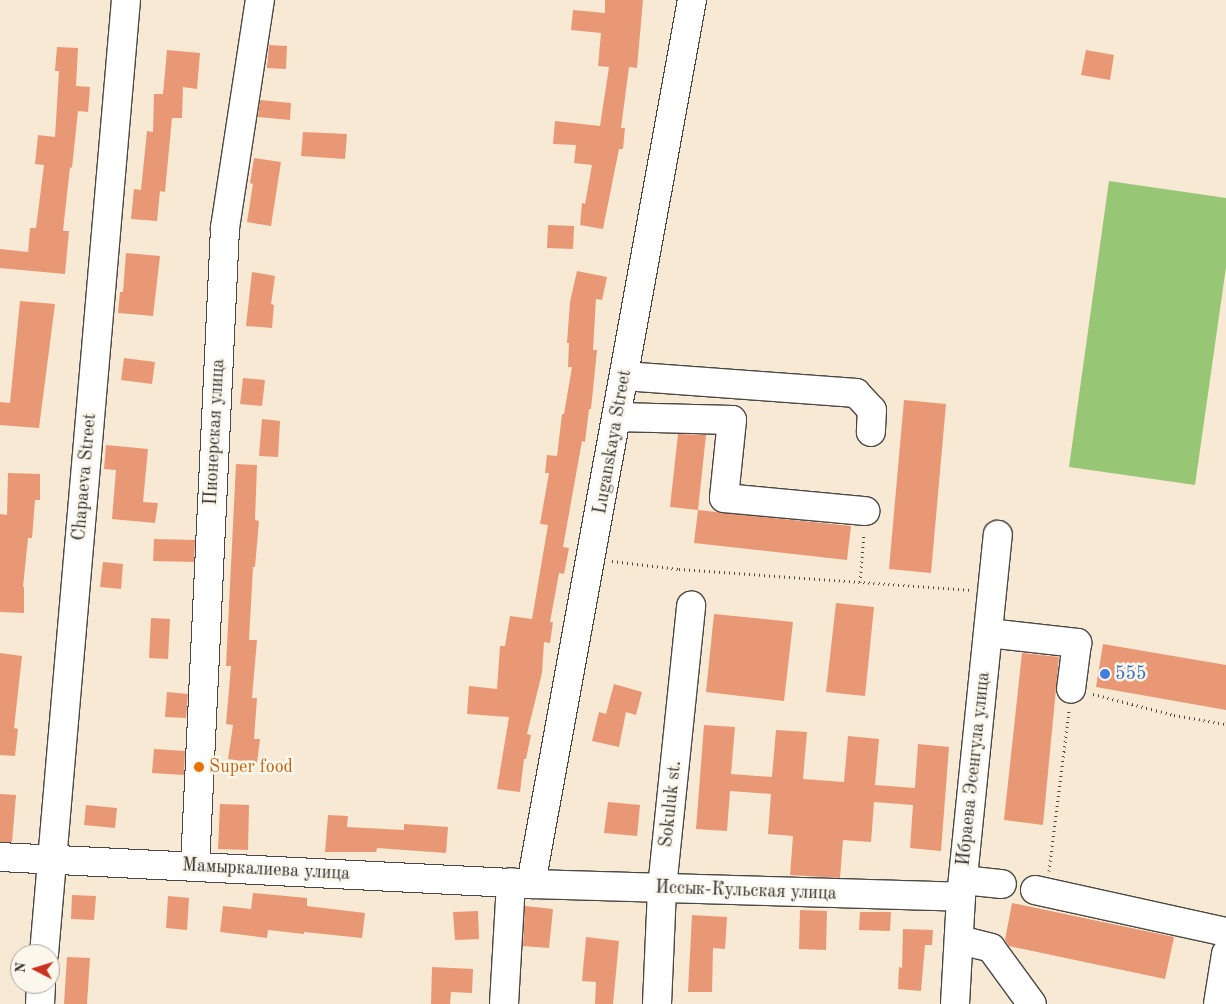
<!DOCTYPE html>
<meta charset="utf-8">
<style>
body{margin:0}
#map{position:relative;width:1226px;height:1004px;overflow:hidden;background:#f7e9d4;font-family:"Old Standard TT",serif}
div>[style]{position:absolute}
.green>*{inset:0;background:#97c675}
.building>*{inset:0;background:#e99875}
.path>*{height:3px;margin-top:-1.5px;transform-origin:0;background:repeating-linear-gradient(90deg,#4a4844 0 1px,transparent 0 5px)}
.roads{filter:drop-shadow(1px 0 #4a4844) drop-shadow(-1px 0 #4a4844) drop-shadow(0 1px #4a4844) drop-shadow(0 -1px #4a4844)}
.minor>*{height:28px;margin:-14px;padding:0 14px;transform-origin:14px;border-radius:14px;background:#fff}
.dots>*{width:14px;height:14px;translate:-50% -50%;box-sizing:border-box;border:2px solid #fbf7ec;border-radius:50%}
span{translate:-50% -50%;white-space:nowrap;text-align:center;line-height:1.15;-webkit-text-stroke:5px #fbf7ec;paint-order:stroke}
.street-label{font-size:18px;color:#2b2b2b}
.shop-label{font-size:18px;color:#366cbe}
.left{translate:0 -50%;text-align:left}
.food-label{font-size:18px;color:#c56008}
.north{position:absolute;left:10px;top:944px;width:50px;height:50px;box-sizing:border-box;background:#fbf7ec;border:1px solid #a8a59f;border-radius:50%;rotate:275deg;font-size:14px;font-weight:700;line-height:20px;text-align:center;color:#2b2b2b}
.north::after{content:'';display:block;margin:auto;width:18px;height:22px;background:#c8321e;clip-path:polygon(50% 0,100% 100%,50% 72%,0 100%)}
</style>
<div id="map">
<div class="green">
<i style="clip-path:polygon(1109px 181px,1226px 198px,1226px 267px,1195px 485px,1069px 467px)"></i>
</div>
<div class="building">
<i style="clip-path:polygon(605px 0,643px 0,637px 68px,629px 67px,621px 128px,625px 128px,623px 149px,619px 149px,603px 229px,580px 225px,582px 203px,585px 204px,592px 165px,574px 163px,576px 145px,553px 144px,555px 121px,600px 126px,609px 67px,598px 66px,601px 33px,571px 30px,573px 10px,605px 13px)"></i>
<i style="clip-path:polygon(269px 45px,287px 46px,286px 69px,267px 68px)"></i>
<i style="clip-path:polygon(57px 47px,78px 48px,76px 86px,90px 87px,88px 112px,78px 111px,72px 168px,70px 167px,63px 231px,69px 231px,65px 274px,0 268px,0 249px,28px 252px,30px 228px,36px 228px,44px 165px,35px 164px,38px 135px,55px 137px,59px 71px,55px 71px)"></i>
<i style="clip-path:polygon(167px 50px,200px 53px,197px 89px,183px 87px,182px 118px,172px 118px,165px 192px,160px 191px,157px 221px,131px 219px,134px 189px,141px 190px,147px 131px,153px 132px,154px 94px,163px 94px)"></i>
<i style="clip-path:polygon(1086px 50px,1114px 55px,1110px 80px,1081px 75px)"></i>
<i style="clip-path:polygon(260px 100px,291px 103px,290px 120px,258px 117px)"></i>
<i style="clip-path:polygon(303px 132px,347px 134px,345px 159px,301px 156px)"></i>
<i style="clip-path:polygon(254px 158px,281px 162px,271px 226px,247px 222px,253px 184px,250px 183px)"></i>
<i style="clip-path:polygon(548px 225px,574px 226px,573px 249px,547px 248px)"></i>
<i style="clip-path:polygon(126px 253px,160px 256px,153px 316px,118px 313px,120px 292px,123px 292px)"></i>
<i style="clip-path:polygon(577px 271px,607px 277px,602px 300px,596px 299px,593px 350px,597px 350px,591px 409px,589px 409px,585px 442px,582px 441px,563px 547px,569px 548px,564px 574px,559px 573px,550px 622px,553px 622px,550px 643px,544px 642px,542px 673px,527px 734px,531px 735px,526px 759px,524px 759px,520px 792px,497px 789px,509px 717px,467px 714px,469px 686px,497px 689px,500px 646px,505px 646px,510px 616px,532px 619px,548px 525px,540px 524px,549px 473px,545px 473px,547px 455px,557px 456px,562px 414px,564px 414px,572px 367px,568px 367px,569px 343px,567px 343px,570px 302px)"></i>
<i style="clip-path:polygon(252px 272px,275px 276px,271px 304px,274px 305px,272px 328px,246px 326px)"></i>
<i style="clip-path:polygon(20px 301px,55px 304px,39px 428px,0 425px,0 402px,10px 403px)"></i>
<i style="clip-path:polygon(124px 358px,155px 362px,152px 384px,121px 380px)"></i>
<i style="clip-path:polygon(243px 378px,265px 380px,262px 406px,240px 404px)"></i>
<i style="clip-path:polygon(904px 400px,946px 404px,931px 573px,889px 569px)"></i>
<i style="clip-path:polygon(262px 419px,280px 421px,278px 457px,259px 456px)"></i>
<i style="clip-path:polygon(678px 434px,706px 435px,698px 510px,670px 507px)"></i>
<i style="clip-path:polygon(106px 445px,148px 449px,143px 502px,158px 503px,155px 523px,112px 519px,116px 470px,104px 469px)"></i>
<i style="clip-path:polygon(236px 464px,257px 465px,255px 520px,259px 521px,255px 567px,253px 567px,249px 640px,257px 640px,252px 698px,257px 698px,254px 739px,260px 739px,257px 763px,228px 759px,233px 725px,226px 724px,231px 666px,226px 666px)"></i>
<i style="clip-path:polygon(8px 473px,40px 474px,40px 500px,35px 500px,32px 538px,28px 538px,23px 587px,24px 587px,24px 613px,0 612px,0 514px,7px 515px)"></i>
<i style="clip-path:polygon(698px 510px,851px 526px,847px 560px,694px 543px)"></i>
<i style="clip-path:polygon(154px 539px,195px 540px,194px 562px,153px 561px)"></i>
<i style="clip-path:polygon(103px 562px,123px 564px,121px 589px,100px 587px)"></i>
<i style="clip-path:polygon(836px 603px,874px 607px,865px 696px,826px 692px)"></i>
<i style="clip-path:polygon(714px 614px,793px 622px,784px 701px,706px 692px)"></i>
<i style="clip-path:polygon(151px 618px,170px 619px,168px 659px,149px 658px)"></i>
<i style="clip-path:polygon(1103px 644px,1226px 665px,1226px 710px,1096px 687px)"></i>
<i style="clip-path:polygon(0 653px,22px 656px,14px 728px,18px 729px,15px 756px,0 755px)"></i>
<i style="clip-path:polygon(1022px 653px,1059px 657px,1043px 825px,1004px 820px)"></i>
<i style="clip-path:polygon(614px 684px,642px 692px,636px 715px,626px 712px,619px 747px,592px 741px,599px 712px,606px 714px)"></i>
<i style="clip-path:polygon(167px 692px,188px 694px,186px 718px,165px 717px)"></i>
<i style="clip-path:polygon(704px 725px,735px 727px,731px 774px,772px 777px,776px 730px,807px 732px,803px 779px,844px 782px,848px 736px,879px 739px,875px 785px,915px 788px,918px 744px,949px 747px,941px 851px,910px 848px,913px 805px,874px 802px,871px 842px,843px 840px,840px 878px,790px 875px,793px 836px,768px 834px,771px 794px,730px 791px,727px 831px,696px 829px)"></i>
<i style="clip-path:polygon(154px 749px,185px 751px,184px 775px,152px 773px)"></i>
<i style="clip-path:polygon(0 794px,16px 795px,12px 842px,0 842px)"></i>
<i style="clip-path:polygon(608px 802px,640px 805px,637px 836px,604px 833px)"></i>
<i style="clip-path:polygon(220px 804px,249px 805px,248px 850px,218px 849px)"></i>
<i style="clip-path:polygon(86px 805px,117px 808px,115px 828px,84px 825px)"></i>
<i style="clip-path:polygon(328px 815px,348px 816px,347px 827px,404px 830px,404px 824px,448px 827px,446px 853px,377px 848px,376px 852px,325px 852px)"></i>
<i style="clip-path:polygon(253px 893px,307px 898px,307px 906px,365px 913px,362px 938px,304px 932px,304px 934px,268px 930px,267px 938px,220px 932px,223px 906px,251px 909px)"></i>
<i style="clip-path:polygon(72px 895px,96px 896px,94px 920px,71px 919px)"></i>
<i style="clip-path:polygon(168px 896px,189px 898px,187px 930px,166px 928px)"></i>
<i style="clip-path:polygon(1012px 903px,1174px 937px,1165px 979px,1009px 946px,1005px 940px)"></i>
<i style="clip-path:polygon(525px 906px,553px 909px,549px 948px,523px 946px)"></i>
<i style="clip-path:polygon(800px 910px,827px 911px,826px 950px,799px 949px)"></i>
<i style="clip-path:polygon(478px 911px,479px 939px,455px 940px,453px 912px)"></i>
<i style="clip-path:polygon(860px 912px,891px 912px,890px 931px,859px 930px)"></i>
<i style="clip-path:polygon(692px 915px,727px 917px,725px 949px,713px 948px,712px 992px,688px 992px)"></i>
<i style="clip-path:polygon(903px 929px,933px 930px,932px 945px,925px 945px,921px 991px,898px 989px,899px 967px,902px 968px)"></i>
<i style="clip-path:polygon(586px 937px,619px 941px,613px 1004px,595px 1004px,596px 982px,582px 981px)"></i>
<i style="clip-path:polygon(67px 957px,90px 958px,87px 1004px,64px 1004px)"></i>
<i style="clip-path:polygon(432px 967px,473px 969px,472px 993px,451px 992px,450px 1004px,431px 1004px)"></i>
</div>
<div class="path">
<i style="left:612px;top:561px;width:67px;rotate:6.8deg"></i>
<i style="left:679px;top:569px;width:292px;rotate:4.1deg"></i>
<i style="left:860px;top:582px;width:49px;rotate:-85.3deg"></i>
<i style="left:1093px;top:694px;width:84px;rotate:14.5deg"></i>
<i style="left:1174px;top:715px;width:53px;rotate:9.8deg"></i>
<i style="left:1049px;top:871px;width:161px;rotate:-82.9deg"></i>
</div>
<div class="roads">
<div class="minor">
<i style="left:624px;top:376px;width:233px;rotate:4.2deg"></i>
<i style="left:856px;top:393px;width:23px;rotate:47deg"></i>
<i style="left:872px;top:410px;width:22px;rotate:93deg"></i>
<i style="left:617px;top:417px;width:115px;rotate:1.5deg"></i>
<i style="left:732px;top:420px;width:78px;rotate:95.9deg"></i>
<i style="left:724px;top:498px;width:142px;rotate:5.3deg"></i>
<i style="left:988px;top:633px;width:90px;rotate:6.4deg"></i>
<i style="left:1077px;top:643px;width:46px;rotate:97.4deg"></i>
<i style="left:0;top:857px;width:532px;rotate:2.91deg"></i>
<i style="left:531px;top:884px;width:430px;rotate:1.7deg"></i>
<i style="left:195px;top:867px;width:640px;rotate:-87.31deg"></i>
<i style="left:225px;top:228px;width:231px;rotate:-81.3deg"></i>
<i style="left:963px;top:880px;width:39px;rotate:6deg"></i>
<i style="left:531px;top:884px;width:899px;rotate:-79.68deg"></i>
<i style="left:1035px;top:890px;width:196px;rotate:12.4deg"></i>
<i style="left:960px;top:940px;width:32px;rotate:14deg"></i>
<i style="left:991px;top:948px;width:69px;rotate:53.8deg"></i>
<i style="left:44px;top:954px;width:958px;rotate:-85.09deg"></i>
<i style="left:40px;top:1004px;width:20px;rotate:-87deg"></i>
<i style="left:504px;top:1004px;width:122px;rotate:-86.7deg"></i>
<i style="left:657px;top:1004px;width:116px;rotate:-87.5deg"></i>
<i style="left:662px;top:888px;width:284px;rotate:-84.1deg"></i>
<i style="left:955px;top:1004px;width:107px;rotate:-86.8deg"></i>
<i style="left:961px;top:897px;width:364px;rotate:-84.2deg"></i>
<i style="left:1218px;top:1004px;width:51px;rotate:-80.9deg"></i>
</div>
</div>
<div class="dots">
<i style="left:1105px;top:674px;background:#3f7fe0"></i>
<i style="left:199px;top:767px;background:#e8710a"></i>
</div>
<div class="street-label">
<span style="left:215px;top:432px;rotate:-87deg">Пионерская улица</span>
<span style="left:613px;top:442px;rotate:-80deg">Luganskaya Street</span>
<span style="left:85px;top:477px;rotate:-85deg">Chapaeva Street</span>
<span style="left:974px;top:769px;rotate:-84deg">Ибраева Эсенгула улица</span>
<span style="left:671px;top:804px;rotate:-84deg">Sokuluk st.</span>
<span style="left:266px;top:870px;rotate:3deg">Мамыркалиева улица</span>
<span style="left:746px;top:891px;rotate:2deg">Иссык-Кульская улица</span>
</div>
<div class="shop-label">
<span class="left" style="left:1115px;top:674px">555</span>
</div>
<div class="food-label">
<span class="left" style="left:209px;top:767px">Super food</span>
</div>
<div class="north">N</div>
</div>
